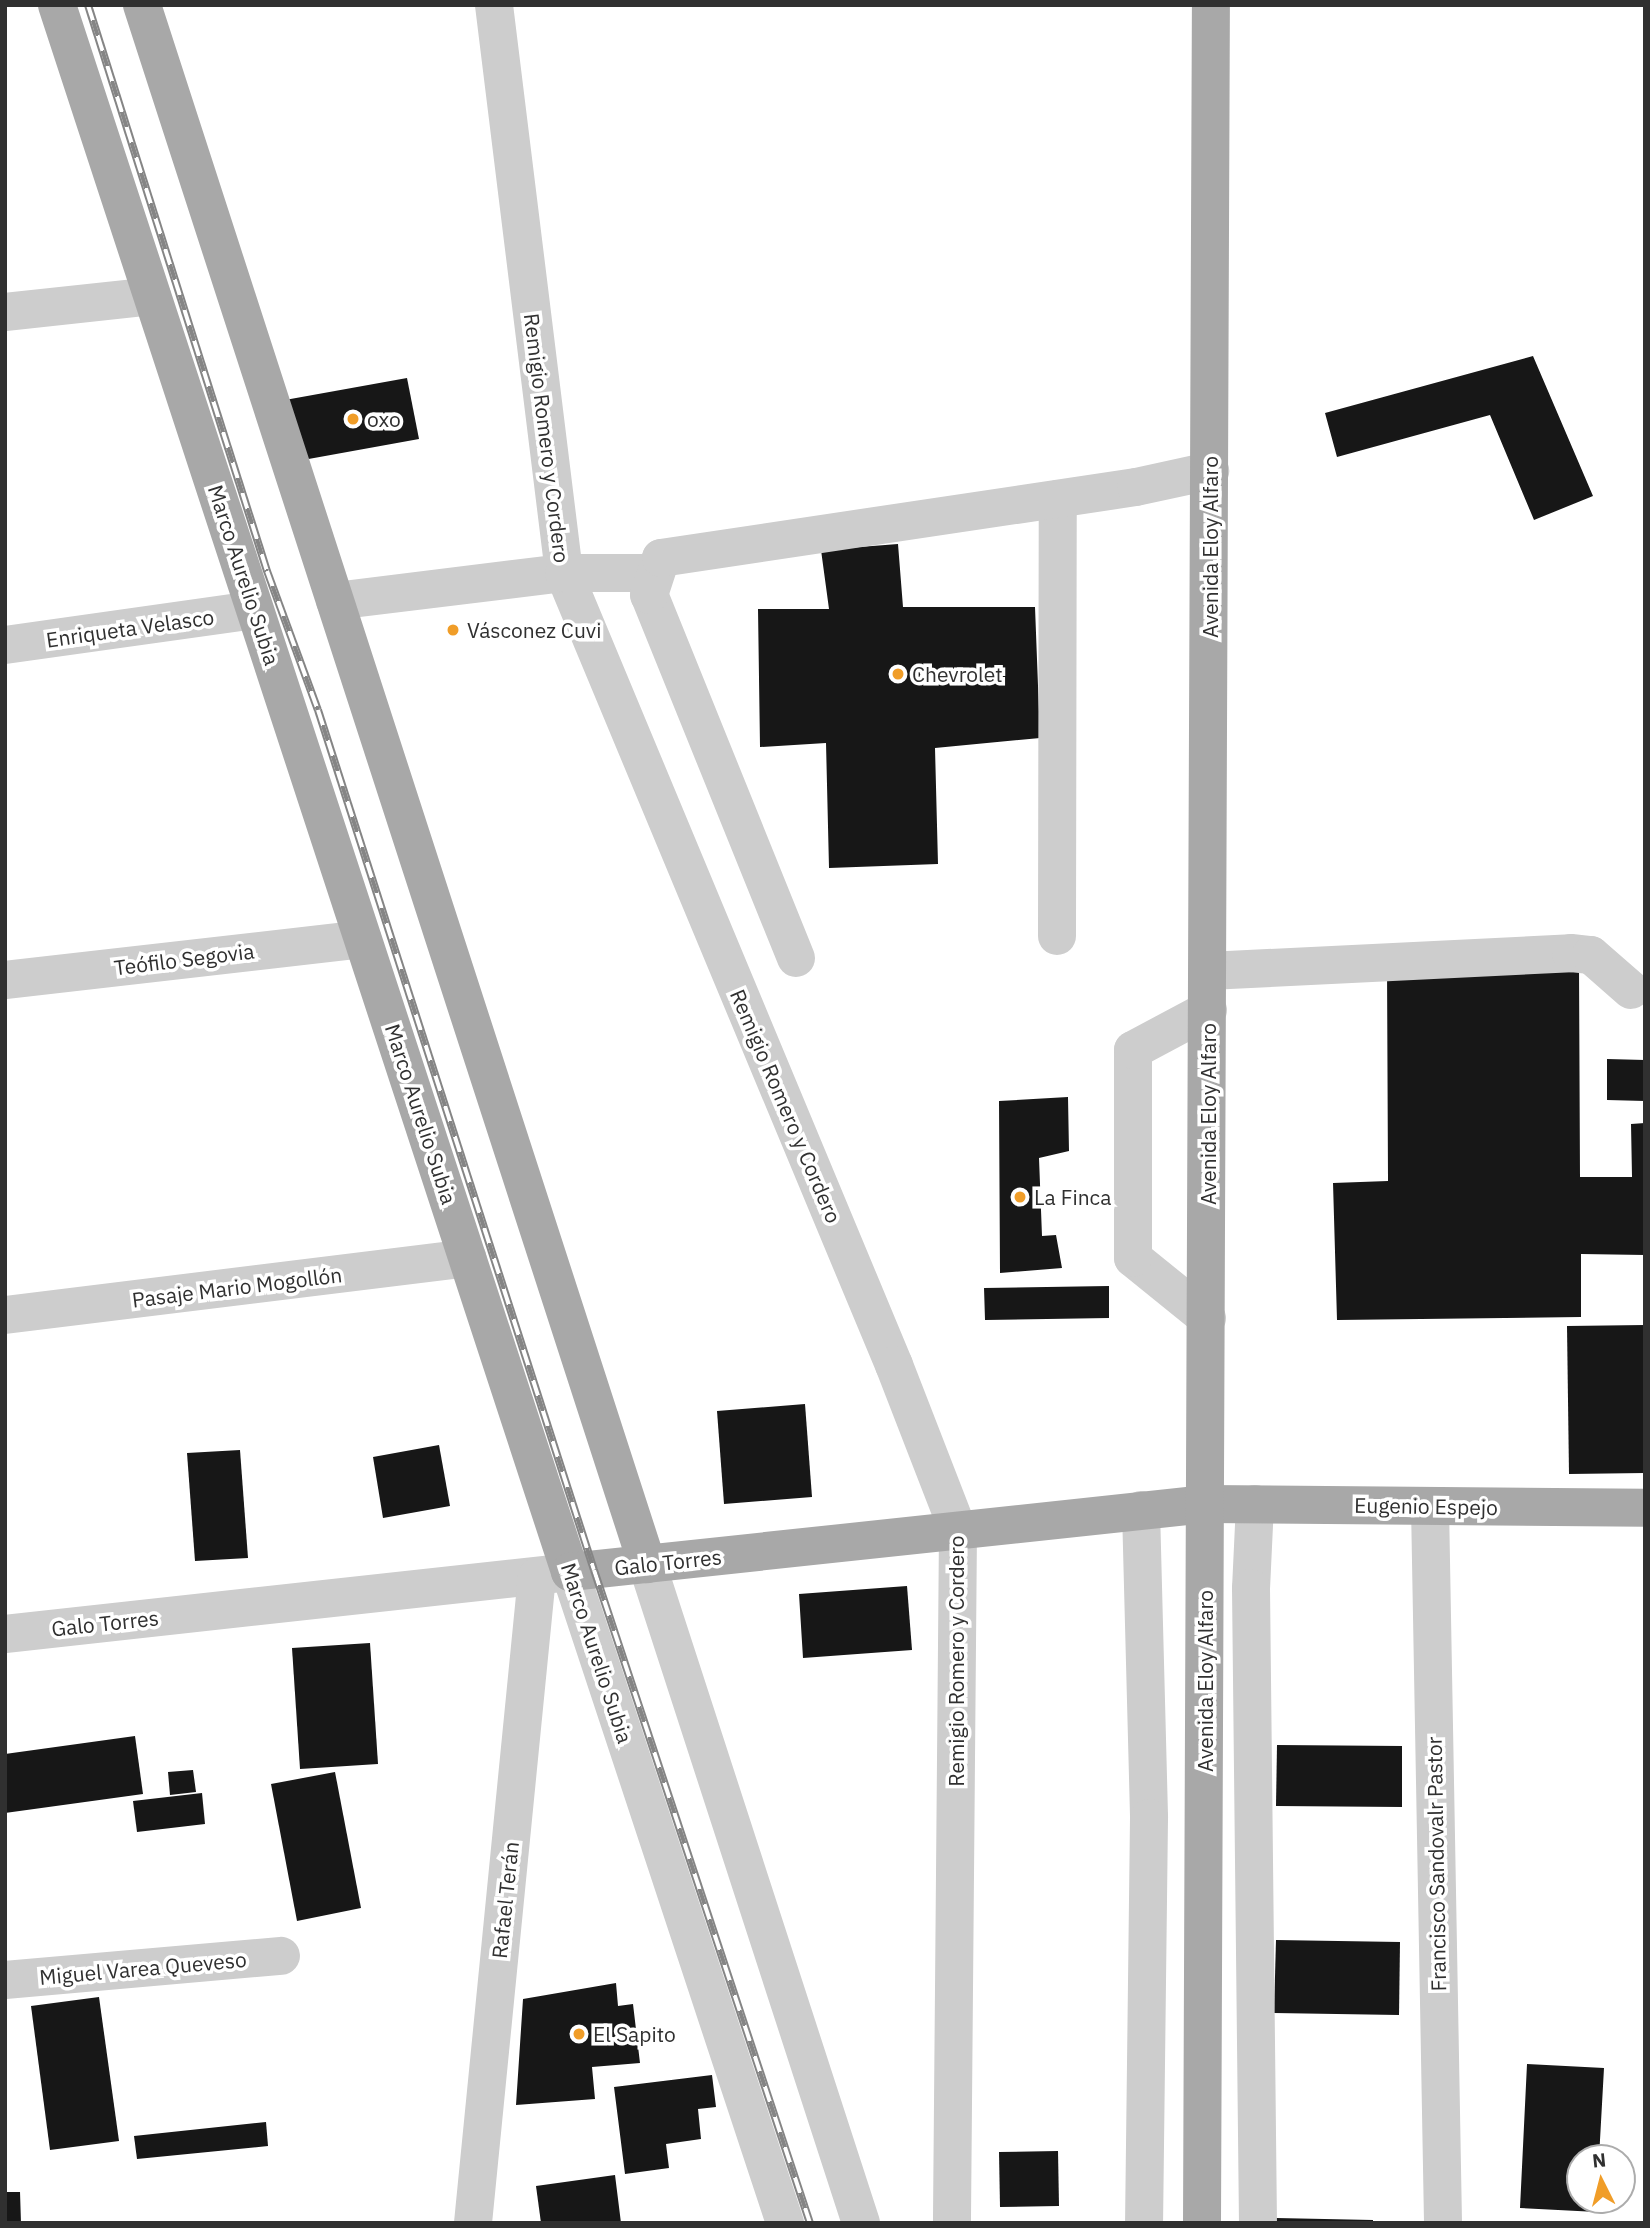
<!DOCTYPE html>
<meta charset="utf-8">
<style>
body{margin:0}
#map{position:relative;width:1650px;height:2228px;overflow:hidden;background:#fff;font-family:"IBM Plex Sans",sans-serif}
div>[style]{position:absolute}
.building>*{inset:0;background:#171717}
.minor>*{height:38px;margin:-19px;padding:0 19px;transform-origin:19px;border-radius:19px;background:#cdcdcd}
.major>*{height:38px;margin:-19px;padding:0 19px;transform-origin:19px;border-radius:19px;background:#a8a8a8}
.rail>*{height:8px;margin-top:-4px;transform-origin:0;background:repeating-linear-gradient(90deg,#fff 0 16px,#858585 0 32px);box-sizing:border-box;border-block:2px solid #858585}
.dots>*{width:19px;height:19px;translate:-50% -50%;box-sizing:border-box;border:4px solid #fff;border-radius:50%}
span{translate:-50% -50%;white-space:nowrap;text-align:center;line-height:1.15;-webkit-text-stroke:7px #fff;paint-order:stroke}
.poi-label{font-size:21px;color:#303030}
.left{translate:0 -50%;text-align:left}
.street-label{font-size:21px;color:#303030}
.frame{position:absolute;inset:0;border:7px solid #303030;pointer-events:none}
.north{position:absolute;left:1566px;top:2144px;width:70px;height:70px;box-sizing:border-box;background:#fff;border:2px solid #acacac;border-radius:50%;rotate:354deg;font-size:19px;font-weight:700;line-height:28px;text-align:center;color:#303030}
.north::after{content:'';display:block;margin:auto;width:24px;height:32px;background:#f09d28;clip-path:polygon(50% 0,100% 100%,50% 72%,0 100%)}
</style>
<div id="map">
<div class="building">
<i style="clip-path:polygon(1533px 356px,1593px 496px,1534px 520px,1490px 415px,1337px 457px,1325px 413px)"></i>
<i style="clip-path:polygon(407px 378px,419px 439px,303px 460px,285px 400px)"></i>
<i style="clip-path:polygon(898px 544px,903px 607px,1035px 607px,1040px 738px,935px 748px,938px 864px,829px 868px,826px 743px,760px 747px,758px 609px,829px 609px,821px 550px)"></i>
<i style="clip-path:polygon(1579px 965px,1580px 1177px,1632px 1177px,1631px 1124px,1645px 1123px,1645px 1255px,1581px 1254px,1581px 1317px,1337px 1320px,1333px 1183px,1388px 1181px,1387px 966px)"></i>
<i style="clip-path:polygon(1607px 1059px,1645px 1060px,1645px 1101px,1607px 1100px)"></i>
<i style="clip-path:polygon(1068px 1097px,1069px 1151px,1039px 1158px,1042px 1236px,1056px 1235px,1062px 1268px,1000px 1273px,999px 1101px)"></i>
<i style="clip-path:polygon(1109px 1286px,1109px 1318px,985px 1320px,984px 1288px)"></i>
<i style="clip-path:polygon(1645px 1325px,1645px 1473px,1569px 1474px,1567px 1326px)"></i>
<i style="clip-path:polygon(805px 1404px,812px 1497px,724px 1504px,717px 1411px)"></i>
<i style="clip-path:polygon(439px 1445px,450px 1506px,383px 1518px,373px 1457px)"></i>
<i style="clip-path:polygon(240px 1450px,248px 1558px,195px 1561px,187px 1453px)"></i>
<i style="clip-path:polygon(907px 1586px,912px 1650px,803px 1658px,799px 1594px)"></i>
<i style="clip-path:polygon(370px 1643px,378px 1764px,300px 1769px,292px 1648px)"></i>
<i style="clip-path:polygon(135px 1736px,143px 1794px,5px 1813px,5px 1754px)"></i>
<i style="clip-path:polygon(1277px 1745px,1402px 1746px,1402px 1807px,1276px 1806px)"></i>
<i style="clip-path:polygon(193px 1770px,196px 1792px,170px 1795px,168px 1772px)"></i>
<i style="clip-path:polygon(335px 1772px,361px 1908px,297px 1921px,271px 1784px)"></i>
<i style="clip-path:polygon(202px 1793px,205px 1824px,137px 1832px,133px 1801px)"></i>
<i style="clip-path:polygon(1276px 1940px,1400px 1942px,1399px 2015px,1274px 2013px)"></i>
<i style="clip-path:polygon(616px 1983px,618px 2006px,633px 2004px,640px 2063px,592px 2067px,595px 2099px,516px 2105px,523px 1999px)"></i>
<i style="clip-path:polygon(99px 1997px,119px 2141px,50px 2150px,31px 2006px)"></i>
<i style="clip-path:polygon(1527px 2064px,1604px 2068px,1599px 2158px,1580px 2158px,1580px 2200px,1597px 2200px,1597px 2212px,1520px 2208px)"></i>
<i style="clip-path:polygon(712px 2075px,716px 2107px,698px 2109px,701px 2139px,666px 2144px,669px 2168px,625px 2174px,614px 2087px)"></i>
<i style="clip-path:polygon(266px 2122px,268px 2146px,137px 2159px,134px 2136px)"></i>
<i style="clip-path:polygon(1058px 2151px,1059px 2206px,1000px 2207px,999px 2152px)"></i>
<i style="clip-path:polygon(615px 2175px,621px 2223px,541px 2223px,536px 2186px)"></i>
<i style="clip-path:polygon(5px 2192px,20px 2192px,21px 2223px,5px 2223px)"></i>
<i style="clip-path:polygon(1276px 2218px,1373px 2220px,1373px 2223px,1276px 2223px)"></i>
</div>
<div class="minor">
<i style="left:494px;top:5px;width:572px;rotate:82.97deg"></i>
<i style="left:564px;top:573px;width:858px;rotate:67.38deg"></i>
<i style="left:894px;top:1365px;width:177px;rotate:68.8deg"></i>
<i style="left:958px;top:1530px;width:693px;rotate:90.5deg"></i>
<i style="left:5px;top:312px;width:148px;rotate:-6.2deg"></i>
<i style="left:335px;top:601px;width:231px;rotate:-7deg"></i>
<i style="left:564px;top:573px;width:88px"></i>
<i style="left:5px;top:645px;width:252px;rotate:-8deg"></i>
<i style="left:1057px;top:936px;width:437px;rotate:-89.9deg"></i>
<i style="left:796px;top:958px;width:392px;rotate:-112deg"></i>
<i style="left:649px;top:595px;width:39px;rotate:-72deg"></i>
<i style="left:661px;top:558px;width:480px;rotate:-8.5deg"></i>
<i style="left:1136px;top:487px;width:76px;rotate:-12.2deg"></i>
<i style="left:1208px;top:971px;width:363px;rotate:-2.8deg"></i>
<i style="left:1571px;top:953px;width:20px;rotate:6deg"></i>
<i style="left:1591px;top:955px;width:53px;rotate:41.2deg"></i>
<i style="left:5px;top:980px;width:360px;rotate:-6.5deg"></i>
<i style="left:5px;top:1315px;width:466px;rotate:-7deg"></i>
<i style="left:1207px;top:1318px;width:95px;rotate:-141deg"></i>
<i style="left:1133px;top:1258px;width:208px;rotate:-90deg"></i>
<i style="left:1133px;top:1050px;width:85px;rotate:-28.1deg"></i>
<i style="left:1255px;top:1504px;width:84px;rotate:92.7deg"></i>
<i style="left:1251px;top:1588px;width:635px;rotate:89.37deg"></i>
<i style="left:1430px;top:1506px;width:717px;rotate:88.96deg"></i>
<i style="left:1141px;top:1510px;width:308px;rotate:88.5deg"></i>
<i style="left:1149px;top:1818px;width:405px;rotate:90.7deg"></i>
<i style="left:647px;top:1564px;width:693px;rotate:72.01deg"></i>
<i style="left:5px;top:1634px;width:568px;rotate:-6.26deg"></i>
<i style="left:570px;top:1572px;width:686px;rotate:71.72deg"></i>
<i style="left:5px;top:1980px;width:277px;rotate:-5deg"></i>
<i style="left:473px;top:2223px;width:650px;rotate:-84.35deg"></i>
</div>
<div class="major">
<i style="left:57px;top:5px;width:1649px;rotate:71.87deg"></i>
<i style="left:570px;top:1572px;width:640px;rotate:-6.1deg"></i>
<i style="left:1206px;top:1504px;width:439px;rotate:0.5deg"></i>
<i style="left:142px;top:5px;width:1639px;rotate:72.05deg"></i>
<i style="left:1202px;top:2223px;width:2218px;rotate:-89.77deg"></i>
</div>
<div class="rail">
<i style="left:88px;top:5px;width:594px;rotate:72.45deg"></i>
<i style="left:267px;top:571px;width:148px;rotate:69.9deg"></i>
<i style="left:318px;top:710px;width:903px;rotate:72.21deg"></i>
<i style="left:594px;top:1570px;width:688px;rotate:71.7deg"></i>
</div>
<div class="dots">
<i style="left:353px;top:419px;background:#f09d28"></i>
<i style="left:453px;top:630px;background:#f09d28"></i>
<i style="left:898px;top:674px;background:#f09d28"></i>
<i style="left:1020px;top:1197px;background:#f09d28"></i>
<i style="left:579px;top:2034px;background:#f09d28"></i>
</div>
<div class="poi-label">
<span class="left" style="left:367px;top:419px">oxo</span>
<span class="left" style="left:467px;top:630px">Vásconez Cuvi</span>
<span class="left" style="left:912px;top:674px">Chevrolet</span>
<span class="left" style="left:1034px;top:1197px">La Finca</span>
<span class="left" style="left:593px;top:2034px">El Sapito</span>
</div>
<div class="street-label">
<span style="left:547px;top:438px;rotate:83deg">Remigio Romero y Cordero</span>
<span style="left:1210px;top:547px;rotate:-90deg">Avenida Eloy Alfaro</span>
<span style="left:244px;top:575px;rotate:72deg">Marco Aurelio Subia</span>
<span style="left:130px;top:628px;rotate:-8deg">Enriqueta Velasco</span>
<span style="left:184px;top:959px;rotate:-7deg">Teófilo Segovia</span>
<span style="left:786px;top:1106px;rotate:67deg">Remigio Romero y Cordero</span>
<span style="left:421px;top:1114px;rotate:72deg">Marco Aurelio Subia</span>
<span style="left:1208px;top:1114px;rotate:-90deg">Avenida Eloy Alfaro</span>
<span style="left:237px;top:1287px;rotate:-7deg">Pasaje Mario Mogollón</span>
<span style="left:1426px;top:1506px;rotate:1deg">Eugenio Espejo</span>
<span style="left:668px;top:1562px;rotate:-6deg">Galo Torres</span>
<span style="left:105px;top:1623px;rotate:-6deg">Galo Torres</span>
<span style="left:597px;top:1653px;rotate:72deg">Marco Aurelio Subia</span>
<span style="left:956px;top:1661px;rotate:-90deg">Remigio Romero y Cordero</span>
<span style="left:1205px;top:1681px;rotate:-90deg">Avenida Eloy Alfaro</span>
<span style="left:1436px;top:1864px;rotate:-91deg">Francisco Sandovalr Pastor</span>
<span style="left:505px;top:1900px;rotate:-84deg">Rafael Terán</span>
<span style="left:143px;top:1968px;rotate:-5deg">Miguel Varea Queveso</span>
</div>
<div class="frame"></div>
<div class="north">N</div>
</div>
